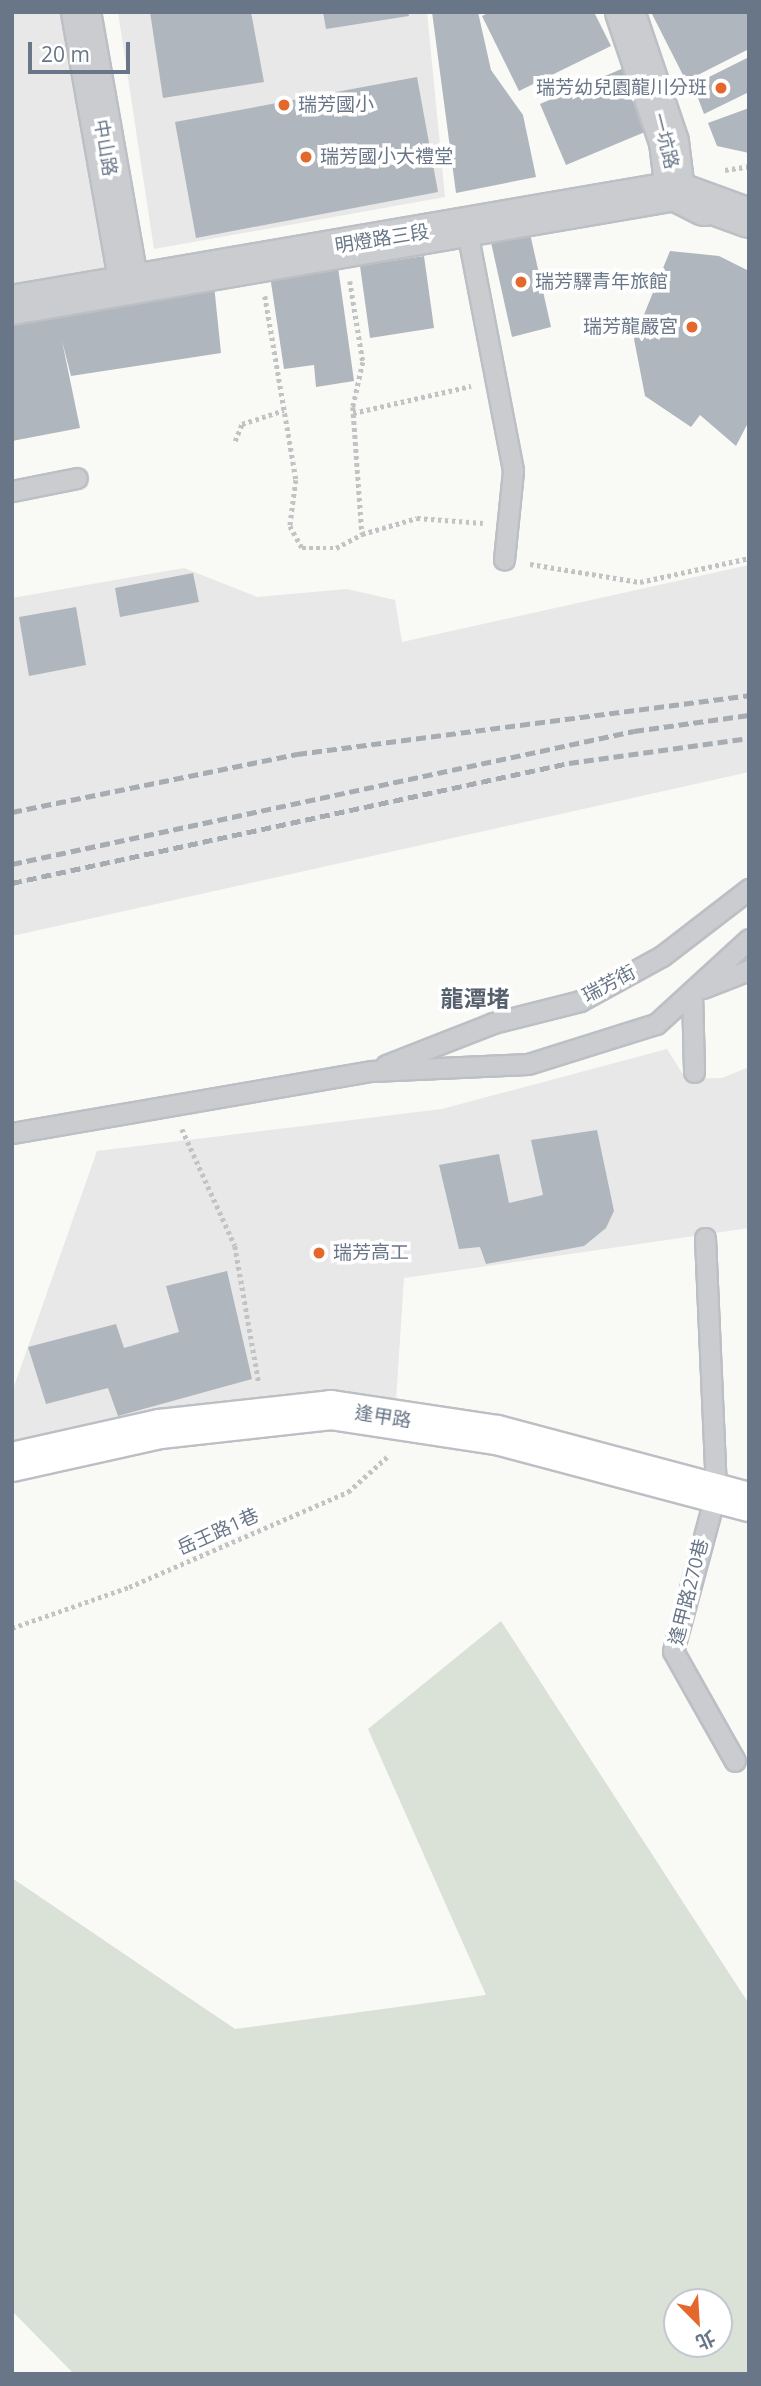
<!DOCTYPE html>
<meta charset="utf-8">
<style>
body{margin:0}
#map{position:relative;width:761px;height:2386px;overflow:hidden;background:#f9f9f6;font-family:"Open Sans","Noto Sans TC",sans-serif}
div>[style]{position:absolute}
.built>*{inset:0;background:#e7e8e7}
.green>*{inset:0;background:#dae1d7}
.building>*{inset:0;background:#afb6bd}
.path>*{height:4.5px;margin-top:-2.25px;transform-origin:0;background:repeating-linear-gradient(90deg,#c1c3c5 0 3.5px,transparent 0 7px)}
.roads{filter:drop-shadow(2px 0 #bcbfc4) drop-shadow(-2px 0 #bcbfc4) drop-shadow(0 2px #bcbfc4) drop-shadow(0 -2px #bcbfc4)}
.service>*{height:19px;margin:-9.5px;padding:0 9.5px;transform-origin:9.5px;border-radius:9.5px;background:#caccd0}
.minor>*{height:38px;margin:-19px;padding:0 19px;transform-origin:19px;border-radius:19px;background:#caccd0}
.tertiary>*{height:38px;margin:-19px;padding:0 19px;transform-origin:19px;border-radius:19px;background:#caccd0}
.secondary>*{height:38px;margin:-19px;padding:0 19px;transform-origin:19px;border-radius:19px;background:#fff}
.rail>*{height:5px;margin-top:-2.5px;transform-origin:0;background:repeating-linear-gradient(90deg,#a7acb3 0 10px,transparent 0 15px)}
.dots>*{width:19px;height:19px;translate:-50% -50%;box-sizing:border-box;border:4px solid #fff;border-radius:50%}
span{translate:-50% -50%;white-space:nowrap;text-align:center;line-height:1.15;-webkit-text-stroke:7px #fff;paint-order:stroke}
.poi-label{font-size:19px;color:#687688}
.right{translate:-100% -50%;text-align:right}
.left{translate:0 -50%;text-align:left}
.street-label{font-size:19px;color:#687688}
.quarter-label{font-size:23px;color:#56606d;font-weight:700}
.frame{position:absolute;inset:0;border:14px solid #687688;pointer-events:none}
.north{position:absolute;left:663px;top:2288px;width:70px;height:70px;box-sizing:border-box;background:#fff;border:2px solid #c3c8cf;border-radius:50%;rotate:156deg;font-size:19px;font-weight:700;line-height:28px;text-align:center;color:#687688}
.north::after{content:'';display:block;margin:auto;width:24px;height:32px;background:#e4672b;clip-path:polygon(50% 0,100% 100%,50% 72%,0 100%)}
.scale{position:absolute;left:28px;top:42px;width:102px;height:32px;box-sizing:border-box;border:4px solid #687688;border-top:0;padding-left:9px;font-size:21px;line-height:24px;white-space:nowrap;color:#687688;-webkit-text-stroke:5px #fff;paint-order:stroke}
</style>
<div id="map">
<div class="built">
<i style="clip-path:polygon(12px 12px,65px 12px,106px 273px,12px 289px)"></i>
<i style="clip-path:polygon(118px 12px,427px 12px,445px 197px,154px 249px)"></i>
<i style="clip-path:polygon(749px 565px,749px 772px,12px 936px,12px 598px,184px 568px,257px 597px,347px 589px,395px 600px,402px 642px)"></i>
<i style="clip-path:polygon(667px 1049px,686px 1079px,722px 1078px,749px 1067px,749px 1228px,404px 1278px,396px 1400px,12px 1443px,12px 1392px,97px 1151px,442px 1109px)"></i>
</div>
<div class="green">
<i style="clip-path:polygon(evenodd,501px 1621px,749px 2004px,749px 2374px,74px 2374px,12px 2311px,12px 1878px,235px 2029px,486px 1995px,368px 1729px,501px 1621px,677px 2302px,719px 2302px,719px 2344px,677px 2344px,677px 2302px)"></i>
</div>
<div class="building">
<i style="clip-path:polygon(150px 12px,251px 12px,264px 82px,163px 98px)"></i>
<i style="clip-path:polygon(323px 12px,408px 12px,409px 16px,326px 29px)"></i>
<i style="clip-path:polygon(432px 12px,478px 12px,491px 70px,523px 115px,536px 177px,456px 193px)"></i>
<i style="clip-path:polygon(490px 12px,594px 12px,611px 46px,519px 91px,482px 16px)"></i>
<i style="clip-path:polygon(651px 12px,749px 12px,749px 49px,686px 81px)"></i>
<i style="clip-path:polygon(749px 57px,749px 92px,704px 114px,693px 85px)"></i>
<i style="clip-path:polygon(626px 67px,652px 129px,566px 165px,540px 104px)"></i>
<i style="clip-path:polygon(417px 77px,438px 192px,196px 238px,175px 122px)"></i>
<i style="clip-path:polygon(749px 108px,749px 153px,717px 146px,708px 123px)"></i>
<i style="clip-path:polygon(529px 229px,551px 327px,512px 337px,490px 238px)"></i>
<i style="clip-path:polygon(670px 251px,719px 256px,749px 271px,749px 421px,736px 446px,700px 415px,691px 427px,645px 396px,634px 339px)"></i>
<i style="clip-path:polygon(424px 256px,434px 328px,370px 338px,360px 266px)"></i>
<i style="clip-path:polygon(338px 267px,354px 381px,316px 387px,314px 365px,284px 369px,270px 276px)"></i>
<i style="clip-path:polygon(214px 285px,221px 353px,71px 376px,62px 341px,80px 428px,12px 441px,12px 319px)"></i>
<i style="clip-path:polygon(193px 573px,199px 602px,120px 617px,115px 588px)"></i>
<i style="clip-path:polygon(76px 607px,86px 665px,29px 676px,19px 617px)"></i>
<i style="clip-path:polygon(597px 1130px,614px 1211px,606px 1228px,584px 1246px,486px 1264px,480px 1247px,459px 1249px,439px 1165px,499px 1154px,509px 1203px,543px 1195px,531px 1140px)"></i>
<i style="clip-path:polygon(227px 1271px,252px 1379px,118px 1416px,108px 1388px,46px 1404px,28px 1347px,116px 1324px,124px 1348px,179px 1332px,166px 1286px)"></i>
</div>
<div class="path">
<i style="left:725px;top:170px;width:24px;rotate:-9deg"></i>
<i style="left:350px;top:281px;width:82px;rotate:80.9deg"></i>
<i style="left:363px;top:362px;width:46px;rotate:102.5deg"></i>
<i style="left:353px;top:407px;width:127px;rotate:85.9deg"></i>
<i style="left:362px;top:534px;width:57px;rotate:-16.2deg"></i>
<i style="left:417px;top:518px;width:66px;rotate:4.3deg"></i>
<i style="left:265px;top:296px;width:187px;rotate:80.4deg"></i>
<i style="left:296px;top:480px;width:46px;rotate:97.4deg"></i>
<i style="left:290px;top:526px;width:25px;rotate:61deg"></i>
<i style="left:302px;top:548px;width:34px"></i>
<i style="left:336px;top:548px;width:30px;rotate:-28deg"></i>
<i style="left:353px;top:413px;width:121px;rotate:-12.9deg"></i>
<i style="left:235px;top:441px;width:18px;rotate:-68deg"></i>
<i style="left:242px;top:424px;width:44px;rotate:-18.4deg"></i>
<i style="left:530px;top:564px;width:111px;rotate:9.3deg"></i>
<i style="left:640px;top:582px;width:112px;rotate:-12.4deg"></i>
<i style="left:182px;top:1129px;width:128px;rotate:65.6deg"></i>
<i style="left:235px;top:1246px;width:139px;rotate:80.1deg"></i>
<i style="left:12px;top:1628px;width:124px;rotate:-19.3deg"></i>
<i style="left:129px;top:1587px;width:239px;rotate:-23.5deg"></i>
<i style="left:348px;top:1492px;width:54px;rotate:-42deg"></i>
</div>
<div class="roads">
<div class="service">
<i style="left:466px;top:226px;width:249px;rotate:79.1deg"></i>
<i style="left:513px;top:471px;width:89px;rotate:95.8deg"></i>
<i style="left:12px;top:491px;width:66px;rotate:-11.3deg"></i>
<i style="left:703px;top:988px;width:49px;rotate:-21.4deg"></i>
<i style="left:692px;top:993px;width:79px;rotate:88.5deg"></i>
<i style="left:386px;top:1065px;width:115px;rotate:-21.4deg"></i>
<i style="left:493px;top:1023px;width:90px;rotate:-14.2deg"></i>
<i style="left:580px;top:1001px;width:94px;rotate:-28.8deg"></i>
<i style="left:662px;top:956px;width:110px;rotate:-37.6deg"></i>
<i style="left:12px;top:1133px;width:365px;rotate:-9.8deg"></i>
<i style="left:372px;top:1071px;width:156px;rotate:-2.6deg"></i>
<i style="left:528px;top:1064px;width:134px;rotate:-17.4deg"></i>
<i style="left:656px;top:1024px;width:126px;rotate:-42.4deg"></i>
<i style="left:705px;top:1238px;width:254px;rotate:87.5deg"></i>
<i style="left:716px;top:1492px;width:165px;rotate:105.1deg"></i>
<i style="left:673px;top:1651px;width:126px;rotate:60.6deg"></i>
</div>
<div class="minor">
<i style="left:81px;top:12px;width:275px;rotate:80deg"></i>
<i style="left:625px;top:12px;width:137px;rotate:71.3deg"></i>
<i style="left:669px;top:142px;width:49px;rotate:83deg"></i>
<i style="left:675px;top:191px;width:33px;rotate:27deg"></i>
</div>
<div class="tertiary">
<i style="left:12px;top:305px;width:673px;rotate:-9.76deg"></i>
<i style="left:675px;top:191px;width:79px;rotate:20deg"></i>
</div>
<div class="secondary">
<i style="left:12px;top:1462px;width:152px;rotate:-12.6deg"></i>
<i style="left:160px;top:1429px;width:172px;rotate:-6.3deg"></i>
<i style="left:331px;top:1410px;width:168px;rotate:8.6deg"></i>
<i style="left:497px;top:1435px;width:261px;rotate:14.9deg"></i>
</div>
</div>
<div class="rail">
<i style="left:12px;top:812px;width:291px;rotate:-11.5deg"></i>
<i style="left:297px;top:754px;width:456px;rotate:-7.4deg"></i>
<i style="left:12px;top:864px;width:636px;rotate:-12.07deg"></i>
<i style="left:634px;top:731px;width:116px;rotate:-7.9deg"></i>
<i style="left:12px;top:883px;width:570px;rotate:-12.16deg"></i>
<i style="left:569px;top:763px;width:182px;rotate:-7.9deg"></i>
</div>
<div class="dots">
<i style="left:721px;top:88px;background:#e4672b"></i>
<i style="left:284px;top:105px;background:#e4672b"></i>
<i style="left:306px;top:157px;background:#e4672b"></i>
<i style="left:521px;top:282px;background:#e4672b"></i>
<i style="left:692px;top:327px;background:#e4672b"></i>
<i style="left:319px;top:1253px;background:#e4672b"></i>
</div>
<div class="poi-label">
<span class="right" style="left:707px;top:88px">瑞芳幼兒園龍川分班</span>
<span class="left" style="left:298px;top:105px">瑞芳國小</span>
<span class="left" style="left:320px;top:157px">瑞芳國小大禮堂</span>
<span class="left" style="left:535px;top:282px">瑞芳驛青年旅館</span>
<span class="right" style="left:678px;top:327px">瑞芳龍嚴宮</span>
<span class="left" style="left:333px;top:1253px">瑞芳高工</span>
</div>
<div class="street-label">
<span style="left:665px;top:141px;rotate:76deg">一坑路</span>
<span style="left:105px;top:148px;rotate:80deg">中山路</span>
<span style="left:382px;top:239px;rotate:-9deg">明燈路三段</span>
<span style="left:609px;top:984px;rotate:-28deg">瑞芳街</span>
<span style="left:383px;top:1417px;rotate:9deg">逢甲路</span>
<span style="left:218px;top:1532px;rotate:-24deg">岳王路1巷</span>
<span style="left:689px;top:1592px;rotate:-76deg">逢甲路270巷</span>
</div>
<div class="quarter-label">
<span style="left:475px;top:998px">龍潭堵</span>
</div>
<div class="frame"></div>
<div class="north">北</div>
<div class="scale">20 m</div>
</div>
